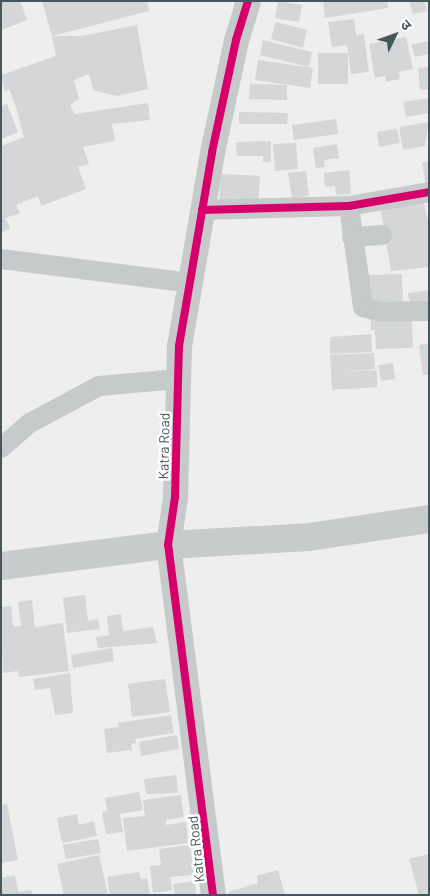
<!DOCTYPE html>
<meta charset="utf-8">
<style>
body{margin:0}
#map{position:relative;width:430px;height:896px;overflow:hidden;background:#efeeee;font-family:Barlow,"Noto Sans Devanagari",sans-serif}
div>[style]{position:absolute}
.building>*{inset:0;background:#d5d6d7}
.minor>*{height:20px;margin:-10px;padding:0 10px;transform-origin:10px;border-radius:10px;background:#c6cacb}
.tertiary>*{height:25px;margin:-12.5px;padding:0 12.5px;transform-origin:12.5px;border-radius:12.5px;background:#c6cacb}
.secondary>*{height:28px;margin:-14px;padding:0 14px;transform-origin:14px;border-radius:14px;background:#c7cbcc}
.cycleway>*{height:8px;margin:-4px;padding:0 4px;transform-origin:4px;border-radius:4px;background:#d6006c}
span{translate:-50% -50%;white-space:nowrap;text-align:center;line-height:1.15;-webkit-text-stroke:5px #fff;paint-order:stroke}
.street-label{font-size:14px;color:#45575c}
.frame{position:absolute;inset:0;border:2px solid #45575c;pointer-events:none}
.north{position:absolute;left:370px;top:10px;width:50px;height:50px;-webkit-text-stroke:4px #fff;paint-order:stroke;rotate:48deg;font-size:14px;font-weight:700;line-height:20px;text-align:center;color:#45575c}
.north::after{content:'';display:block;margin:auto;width:18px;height:22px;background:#45575c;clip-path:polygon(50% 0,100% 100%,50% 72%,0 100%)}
</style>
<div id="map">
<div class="building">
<i style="clip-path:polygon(1px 1px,20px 1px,27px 20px,1px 30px)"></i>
<i style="clip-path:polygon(42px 1px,147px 1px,149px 11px,52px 36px)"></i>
<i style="clip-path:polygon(278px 1px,302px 5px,299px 22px,275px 18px)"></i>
<i style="clip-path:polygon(323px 1px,387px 1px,388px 8px,325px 18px)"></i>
<i style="clip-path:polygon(409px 1px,424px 1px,427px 11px,413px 14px)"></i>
<i style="clip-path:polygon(354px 19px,356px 35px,364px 34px,369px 72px,351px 74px,347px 45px,332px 47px,328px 22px)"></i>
<i style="clip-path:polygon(276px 22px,307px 30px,303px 48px,271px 39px)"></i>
<i style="clip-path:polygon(137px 25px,148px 89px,117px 96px,93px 90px,89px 74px,74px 80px,79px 99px,70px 105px,75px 114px,148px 103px,150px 120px,112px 124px,115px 141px,83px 147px,89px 164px,78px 167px,86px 189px,41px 206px,38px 196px,16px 205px,20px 213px,5px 218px,10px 228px,1px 233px,1px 146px,24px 137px,16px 107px,9px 89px,5px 92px,1px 75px,56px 56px,52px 36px,82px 36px)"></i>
<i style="clip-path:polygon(406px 37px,413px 69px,399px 72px,400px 79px,386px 82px,385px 76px,375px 78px,369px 44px)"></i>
<i style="clip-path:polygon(263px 40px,312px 52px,309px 67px,260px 55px)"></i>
<i style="clip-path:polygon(429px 41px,429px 54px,415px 57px,411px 45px)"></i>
<i style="clip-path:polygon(318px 53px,348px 53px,348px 84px,318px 84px)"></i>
<i style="clip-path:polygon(258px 60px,313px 68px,310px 88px,255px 80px)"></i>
<i style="clip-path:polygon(429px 67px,429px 89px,420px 90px,418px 68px)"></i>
<i style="clip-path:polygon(250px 84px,287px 85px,287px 100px,249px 99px)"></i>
<i style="clip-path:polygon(429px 98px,429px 113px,406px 117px,403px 102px)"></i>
<i style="clip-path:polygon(7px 104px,18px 132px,1px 139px,1px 106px)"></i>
<i style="clip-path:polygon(239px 112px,288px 113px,287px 124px,239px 124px)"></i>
<i style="clip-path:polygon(336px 119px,338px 134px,294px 140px,292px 125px)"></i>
<i style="clip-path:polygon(429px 122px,425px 146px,403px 150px,399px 127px)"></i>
<i style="clip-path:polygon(397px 129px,400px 143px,379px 147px,377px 132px)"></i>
<i style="clip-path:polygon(271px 141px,271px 162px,263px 162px,263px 156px,237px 156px,236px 142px)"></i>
<i style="clip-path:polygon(296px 143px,298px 169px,275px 171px,273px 144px)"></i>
<i style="clip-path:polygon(337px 144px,339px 158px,324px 160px,325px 167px,316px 168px,313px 148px)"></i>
<i style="clip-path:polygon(429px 161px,429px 184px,426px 185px,422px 163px)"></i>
<i style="clip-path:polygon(349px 170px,351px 194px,336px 195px,335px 186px,325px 187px,324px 173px)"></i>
<i style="clip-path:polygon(306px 171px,309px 196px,292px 198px,288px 173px)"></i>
<i style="clip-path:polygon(221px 174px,260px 176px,258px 206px,219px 203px)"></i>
<i style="clip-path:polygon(423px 198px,429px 226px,429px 267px,391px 271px,380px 205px)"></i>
<i style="clip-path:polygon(402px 274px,403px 305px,366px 306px,365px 275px)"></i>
<i style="clip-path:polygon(429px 290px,429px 310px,411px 312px,408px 293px)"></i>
<i style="clip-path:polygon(370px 314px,412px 319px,413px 348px,376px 349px,375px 330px,371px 330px)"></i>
<i style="clip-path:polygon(371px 334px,372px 352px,330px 354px,330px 337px)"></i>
<i style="clip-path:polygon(429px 343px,429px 375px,423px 375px,419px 345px)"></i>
<i style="clip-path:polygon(374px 353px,375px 369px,342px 372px,377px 370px,377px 387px,332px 390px,330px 355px)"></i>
<i style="clip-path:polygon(393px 363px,395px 379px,381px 381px,378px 365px)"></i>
<i style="clip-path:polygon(85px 595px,88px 621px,98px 619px,100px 629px,67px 633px,63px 598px)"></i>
<i style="clip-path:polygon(32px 600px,35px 627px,63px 623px,69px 671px,19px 677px,18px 671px,3px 673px,1px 607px,11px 606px,13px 626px,21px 626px,18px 602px)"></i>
<i style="clip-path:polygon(121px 614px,123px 631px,153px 627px,157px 643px,98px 648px,96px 637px,109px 635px,107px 616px)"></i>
<i style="clip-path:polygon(112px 648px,114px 661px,73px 668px,71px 655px)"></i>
<i style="clip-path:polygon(70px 673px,73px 713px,55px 715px,50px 688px,35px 690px,33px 679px)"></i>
<i style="clip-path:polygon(165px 679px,170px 712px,132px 717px,128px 684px)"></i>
<i style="clip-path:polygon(171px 715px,174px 733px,135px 739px,136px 743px,131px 744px,132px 750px,107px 753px,104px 729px,119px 727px,118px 723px)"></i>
<i style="clip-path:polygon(177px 735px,179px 749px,141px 756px,139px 742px)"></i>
<i style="clip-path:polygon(176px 775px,178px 793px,146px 794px,144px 779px)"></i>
<i style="clip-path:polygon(139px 792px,143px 810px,120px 814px,123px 832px,106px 834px,102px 812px,107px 811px,105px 798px)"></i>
<i style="clip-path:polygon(181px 795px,184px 817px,166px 820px,166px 825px,186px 822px,188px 843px,127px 851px,123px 818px,145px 816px,143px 800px)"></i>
<i style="clip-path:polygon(7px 804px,18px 860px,1px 863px,1px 805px)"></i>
<i style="clip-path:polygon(77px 814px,79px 825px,94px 821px,97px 836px,62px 843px,57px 818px)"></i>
<i style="clip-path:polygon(98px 839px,101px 853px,66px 859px,63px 845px)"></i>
<i style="clip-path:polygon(190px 845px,194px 875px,170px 877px,172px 890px,153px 893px,150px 866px,161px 865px,159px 849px)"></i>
<i style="clip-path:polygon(429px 854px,429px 895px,419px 895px,409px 859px)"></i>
<i style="clip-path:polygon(99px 855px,108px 895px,64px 895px,57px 864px)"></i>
<i style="clip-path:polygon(278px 870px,285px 895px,229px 895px,228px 892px,258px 883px,257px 876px)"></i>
<i style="clip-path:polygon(139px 872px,141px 879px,147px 878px,150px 895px,110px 895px,107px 877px)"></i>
<i style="clip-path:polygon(15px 875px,18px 892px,31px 890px,32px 895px,1px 895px,1px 878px)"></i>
<i style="clip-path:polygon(195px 881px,196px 895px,175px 895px,173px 884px)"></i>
</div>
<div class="minor">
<i style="left:349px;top:206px;width:102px;rotate:82.1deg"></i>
<i style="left:363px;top:307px;width:20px;rotate:15deg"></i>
<i style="left:382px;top:312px;width:47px;rotate:-1.2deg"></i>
<i style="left:202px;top:210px;width:147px;rotate:-1.6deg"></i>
<i style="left:349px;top:206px;width:81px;rotate:-9.9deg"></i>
<i style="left:352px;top:237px;width:30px;rotate:-4deg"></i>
<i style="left:1px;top:259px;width:191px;rotate:7.2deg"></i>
<i style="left:1px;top:448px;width:38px;rotate:-41deg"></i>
<i style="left:30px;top:423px;width:78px;rotate:-28.2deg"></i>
<i style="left:99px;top:386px;width:79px;rotate:-5.1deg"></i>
</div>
<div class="tertiary">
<i style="left:213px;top:895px;width:353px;rotate:-97.3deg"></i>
<i style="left:168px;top:545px;width:49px;rotate:-81.7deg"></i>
<i style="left:175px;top:497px;width:151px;rotate:-88.5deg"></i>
<i style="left:179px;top:346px;width:197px;rotate:-80.3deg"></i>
<i style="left:212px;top:152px;width:115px;rotate:-77.9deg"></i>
<i style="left:236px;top:40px;width:41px;rotate:-72.9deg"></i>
</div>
<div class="secondary">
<i style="left:1px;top:566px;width:168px;rotate:-7.2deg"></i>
<i style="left:168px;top:545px;width:141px;rotate:-3.2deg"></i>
<i style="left:309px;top:537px;width:121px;rotate:-8.5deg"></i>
</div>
<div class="cycleway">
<i style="left:202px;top:210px;width:147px;rotate:-1.6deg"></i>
<i style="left:349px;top:206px;width:81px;rotate:-9.9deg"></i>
<i style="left:213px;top:895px;width:353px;rotate:-97.3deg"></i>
<i style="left:168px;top:545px;width:49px;rotate:-81.7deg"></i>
<i style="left:175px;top:497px;width:151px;rotate:-88.5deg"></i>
<i style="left:179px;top:346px;width:197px;rotate:-80.3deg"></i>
<i style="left:212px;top:152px;width:115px;rotate:-77.9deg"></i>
<i style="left:236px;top:40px;width:41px;rotate:-72.9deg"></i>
</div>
<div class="street-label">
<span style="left:164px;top:446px;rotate:-89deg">Katra Road</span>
<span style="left:196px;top:849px;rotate:-96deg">Katra Road</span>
</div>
<div class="frame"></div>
<div class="north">उ</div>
</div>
